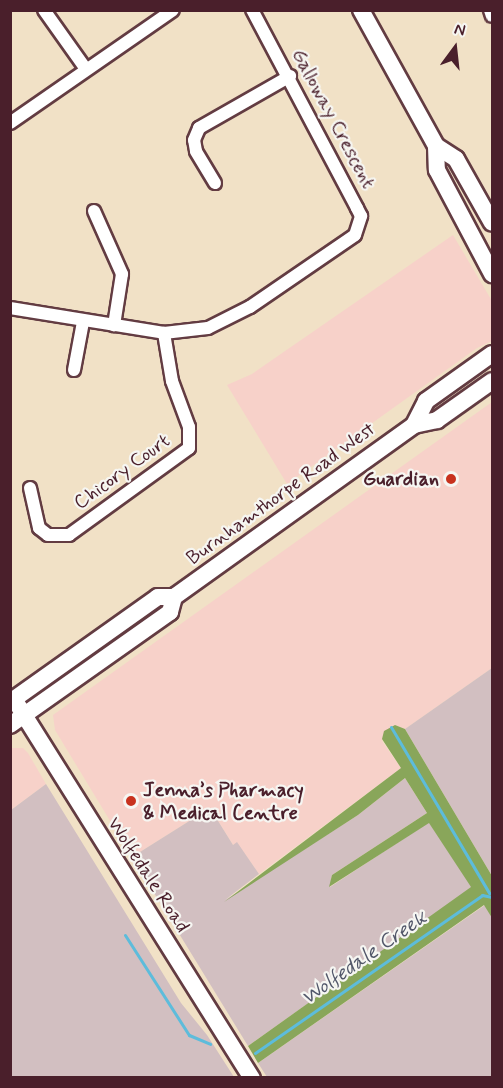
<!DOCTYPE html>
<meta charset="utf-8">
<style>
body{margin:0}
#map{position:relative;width:503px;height:1088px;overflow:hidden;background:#f1e1c6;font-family:Mynerve,sans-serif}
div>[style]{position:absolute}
.built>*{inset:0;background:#f7d1c9}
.industrial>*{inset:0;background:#d2bfc1}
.forest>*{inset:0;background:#89a65a}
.stream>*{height:3px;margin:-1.5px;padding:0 1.5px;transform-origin:1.5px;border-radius:1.5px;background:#5dbcdb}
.roads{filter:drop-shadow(2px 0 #633c42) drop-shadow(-2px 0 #633c42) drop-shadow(0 2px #633c42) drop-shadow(0 -2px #633c42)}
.street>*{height:12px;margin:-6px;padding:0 6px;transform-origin:6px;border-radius:6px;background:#fff}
.secondary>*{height:16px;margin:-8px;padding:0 8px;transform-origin:8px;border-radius:8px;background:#fff}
.dots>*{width:16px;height:16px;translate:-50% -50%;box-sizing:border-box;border:3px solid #f6f6f2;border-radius:50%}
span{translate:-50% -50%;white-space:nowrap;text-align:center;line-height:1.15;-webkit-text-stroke:4.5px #f6f6f2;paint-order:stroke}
.street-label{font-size:20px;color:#4a1f2b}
.poi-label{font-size:20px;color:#4a1f2b;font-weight:700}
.right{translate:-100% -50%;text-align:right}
.left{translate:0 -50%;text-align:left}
.water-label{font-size:21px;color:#515669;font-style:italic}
.frame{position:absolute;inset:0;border:12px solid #4a1f2b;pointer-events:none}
.north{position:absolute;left:425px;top:18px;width:60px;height:60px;-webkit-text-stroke:4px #f6f6f2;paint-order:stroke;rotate:15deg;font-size:16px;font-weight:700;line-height:24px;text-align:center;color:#4a1f2b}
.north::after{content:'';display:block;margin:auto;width:21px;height:27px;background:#4a1f2b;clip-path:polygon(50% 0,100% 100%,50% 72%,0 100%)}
</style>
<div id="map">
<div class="built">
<i style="clip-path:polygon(453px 235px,492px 301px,492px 341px,477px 348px,287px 484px,227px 385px,252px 374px)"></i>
<i style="clip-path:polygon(492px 402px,492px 668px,405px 729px,395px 725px,382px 741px,401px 768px,259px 874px,237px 843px,233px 845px,210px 808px,132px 857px,55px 730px,53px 715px)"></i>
<i style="clip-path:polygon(10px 748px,23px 748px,28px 753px,46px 784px,11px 810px)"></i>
</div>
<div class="industrial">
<i style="clip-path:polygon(492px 668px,492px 876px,405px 729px)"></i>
<i style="clip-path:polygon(405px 778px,427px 813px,332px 875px,330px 887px,429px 822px,472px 887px,248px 1046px,132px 857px,210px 808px,233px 845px,237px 842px,259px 874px,225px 900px,358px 815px)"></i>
<i style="clip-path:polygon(46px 784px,181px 1003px,207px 1035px,234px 1077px,11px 1077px,11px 810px)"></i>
<i style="clip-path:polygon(485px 905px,492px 918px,492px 1077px,267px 1077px,258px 1063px)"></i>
</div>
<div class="forest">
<i style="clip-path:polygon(395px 725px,405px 729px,492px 876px,492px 918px,484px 905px,258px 1063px,248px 1046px,471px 887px,429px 823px,329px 887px,332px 875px,427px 813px,405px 778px,358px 815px,224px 902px,401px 768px,382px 739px,384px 731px)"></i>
</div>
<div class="stream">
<i style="left:391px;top:727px;width:193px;rotate:59.4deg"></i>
<i style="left:125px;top:935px;width:119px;rotate:57.4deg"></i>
<i style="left:189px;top:1035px;width:23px;rotate:23deg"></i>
<i style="left:255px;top:1053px;width:277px;rotate:-34.8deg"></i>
<i style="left:482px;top:895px;width:10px;rotate:11deg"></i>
</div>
<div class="roads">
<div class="street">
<i style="left:44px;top:10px;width:72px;rotate:54.6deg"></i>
<i style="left:490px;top:10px;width:6px;rotate:72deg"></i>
<i style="left:10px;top:123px;width:198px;rotate:-34.7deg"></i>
<i style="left:215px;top:183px;width:37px;rotate:-121deg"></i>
<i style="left:196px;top:151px;width:11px;rotate:-100deg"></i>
<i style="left:194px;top:140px;width:13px;rotate:-67deg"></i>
<i style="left:199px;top:128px;width:105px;rotate:-29.7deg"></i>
<i style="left:94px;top:211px;width:69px;rotate:66deg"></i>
<i style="left:122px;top:274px;width:52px;rotate:98.9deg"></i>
<i style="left:10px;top:308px;width:156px;rotate:9.2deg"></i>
<i style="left:164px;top:333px;width:44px;rotate:-6.5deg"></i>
<i style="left:208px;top:328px;width:47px;rotate:-26.6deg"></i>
<i style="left:250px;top:307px;width:127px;rotate:-34.4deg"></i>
<i style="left:355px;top:235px;width:20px;rotate:-72deg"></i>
<i style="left:361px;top:216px;width:9px;rotate:-117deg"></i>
<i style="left:357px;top:208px;width:224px;rotate:-117.9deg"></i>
<i style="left:74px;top:370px;width:49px;rotate:-79.4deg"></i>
<i style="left:30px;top:488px;width:41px;rotate:77.3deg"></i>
<i style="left:39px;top:528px;width:11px;rotate:38deg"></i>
<i style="left:48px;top:535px;width:21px"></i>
<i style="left:69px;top:535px;width:148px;rotate:-35.9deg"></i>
<i style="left:189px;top:448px;width:21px;rotate:-90deg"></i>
<i style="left:189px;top:427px;width:49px;rotate:-110.3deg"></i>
<i style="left:172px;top:381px;width:49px;rotate:-99.5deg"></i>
</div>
<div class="secondary">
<i style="left:361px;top:10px;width:155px;rotate:61.1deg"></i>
<i style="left:436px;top:146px;width:24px;rotate:33deg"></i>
<i style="left:456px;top:159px;width:73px;rotate:60.6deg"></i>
<i style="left:436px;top:146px;width:24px;rotate:88deg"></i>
<i style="left:437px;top:170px;width:118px;rotate:62.1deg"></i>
<i style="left:414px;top:425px;width:27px;rotate:-63deg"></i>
<i style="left:426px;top:401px;width:81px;rotate:-35.5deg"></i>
<i style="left:14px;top:699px;width:448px;rotate:57.9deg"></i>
<i style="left:10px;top:702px;width:181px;rotate:-35.4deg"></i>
<i style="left:158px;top:597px;width:16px"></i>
<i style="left:174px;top:597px;width:295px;rotate:-35.6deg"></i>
<i style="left:414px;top:425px;width:24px;rotate:-12deg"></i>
<i style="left:437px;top:420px;width:67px;rotate:-35.3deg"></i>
<i style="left:10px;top:725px;width:196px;rotate:-35.2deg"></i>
<i style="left:170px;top:612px;width:16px;rotate:-75deg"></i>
</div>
</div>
<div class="dots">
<i style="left:451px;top:479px;background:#c8321e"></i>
<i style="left:131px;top:801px;background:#c8321e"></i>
</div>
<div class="street-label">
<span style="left:333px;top:119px;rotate:62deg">Galloway Crescent</span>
<span style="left:122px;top:472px;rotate:-36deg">Chicory Court</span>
<span style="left:281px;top:494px;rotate:-36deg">Burnhamthorpe Road West</span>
<span style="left:148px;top:875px;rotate:57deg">Wolfedale Road</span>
</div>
<div class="poi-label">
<span class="right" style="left:439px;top:479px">Guardian</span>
<span class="left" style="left:143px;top:802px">Jenna’s Pharmacy<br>&amp; Medical Centre</span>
</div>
<div class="water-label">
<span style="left:364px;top:958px;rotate:-35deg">Wolfedale Creek</span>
</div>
<div class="frame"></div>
<div class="north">N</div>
</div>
